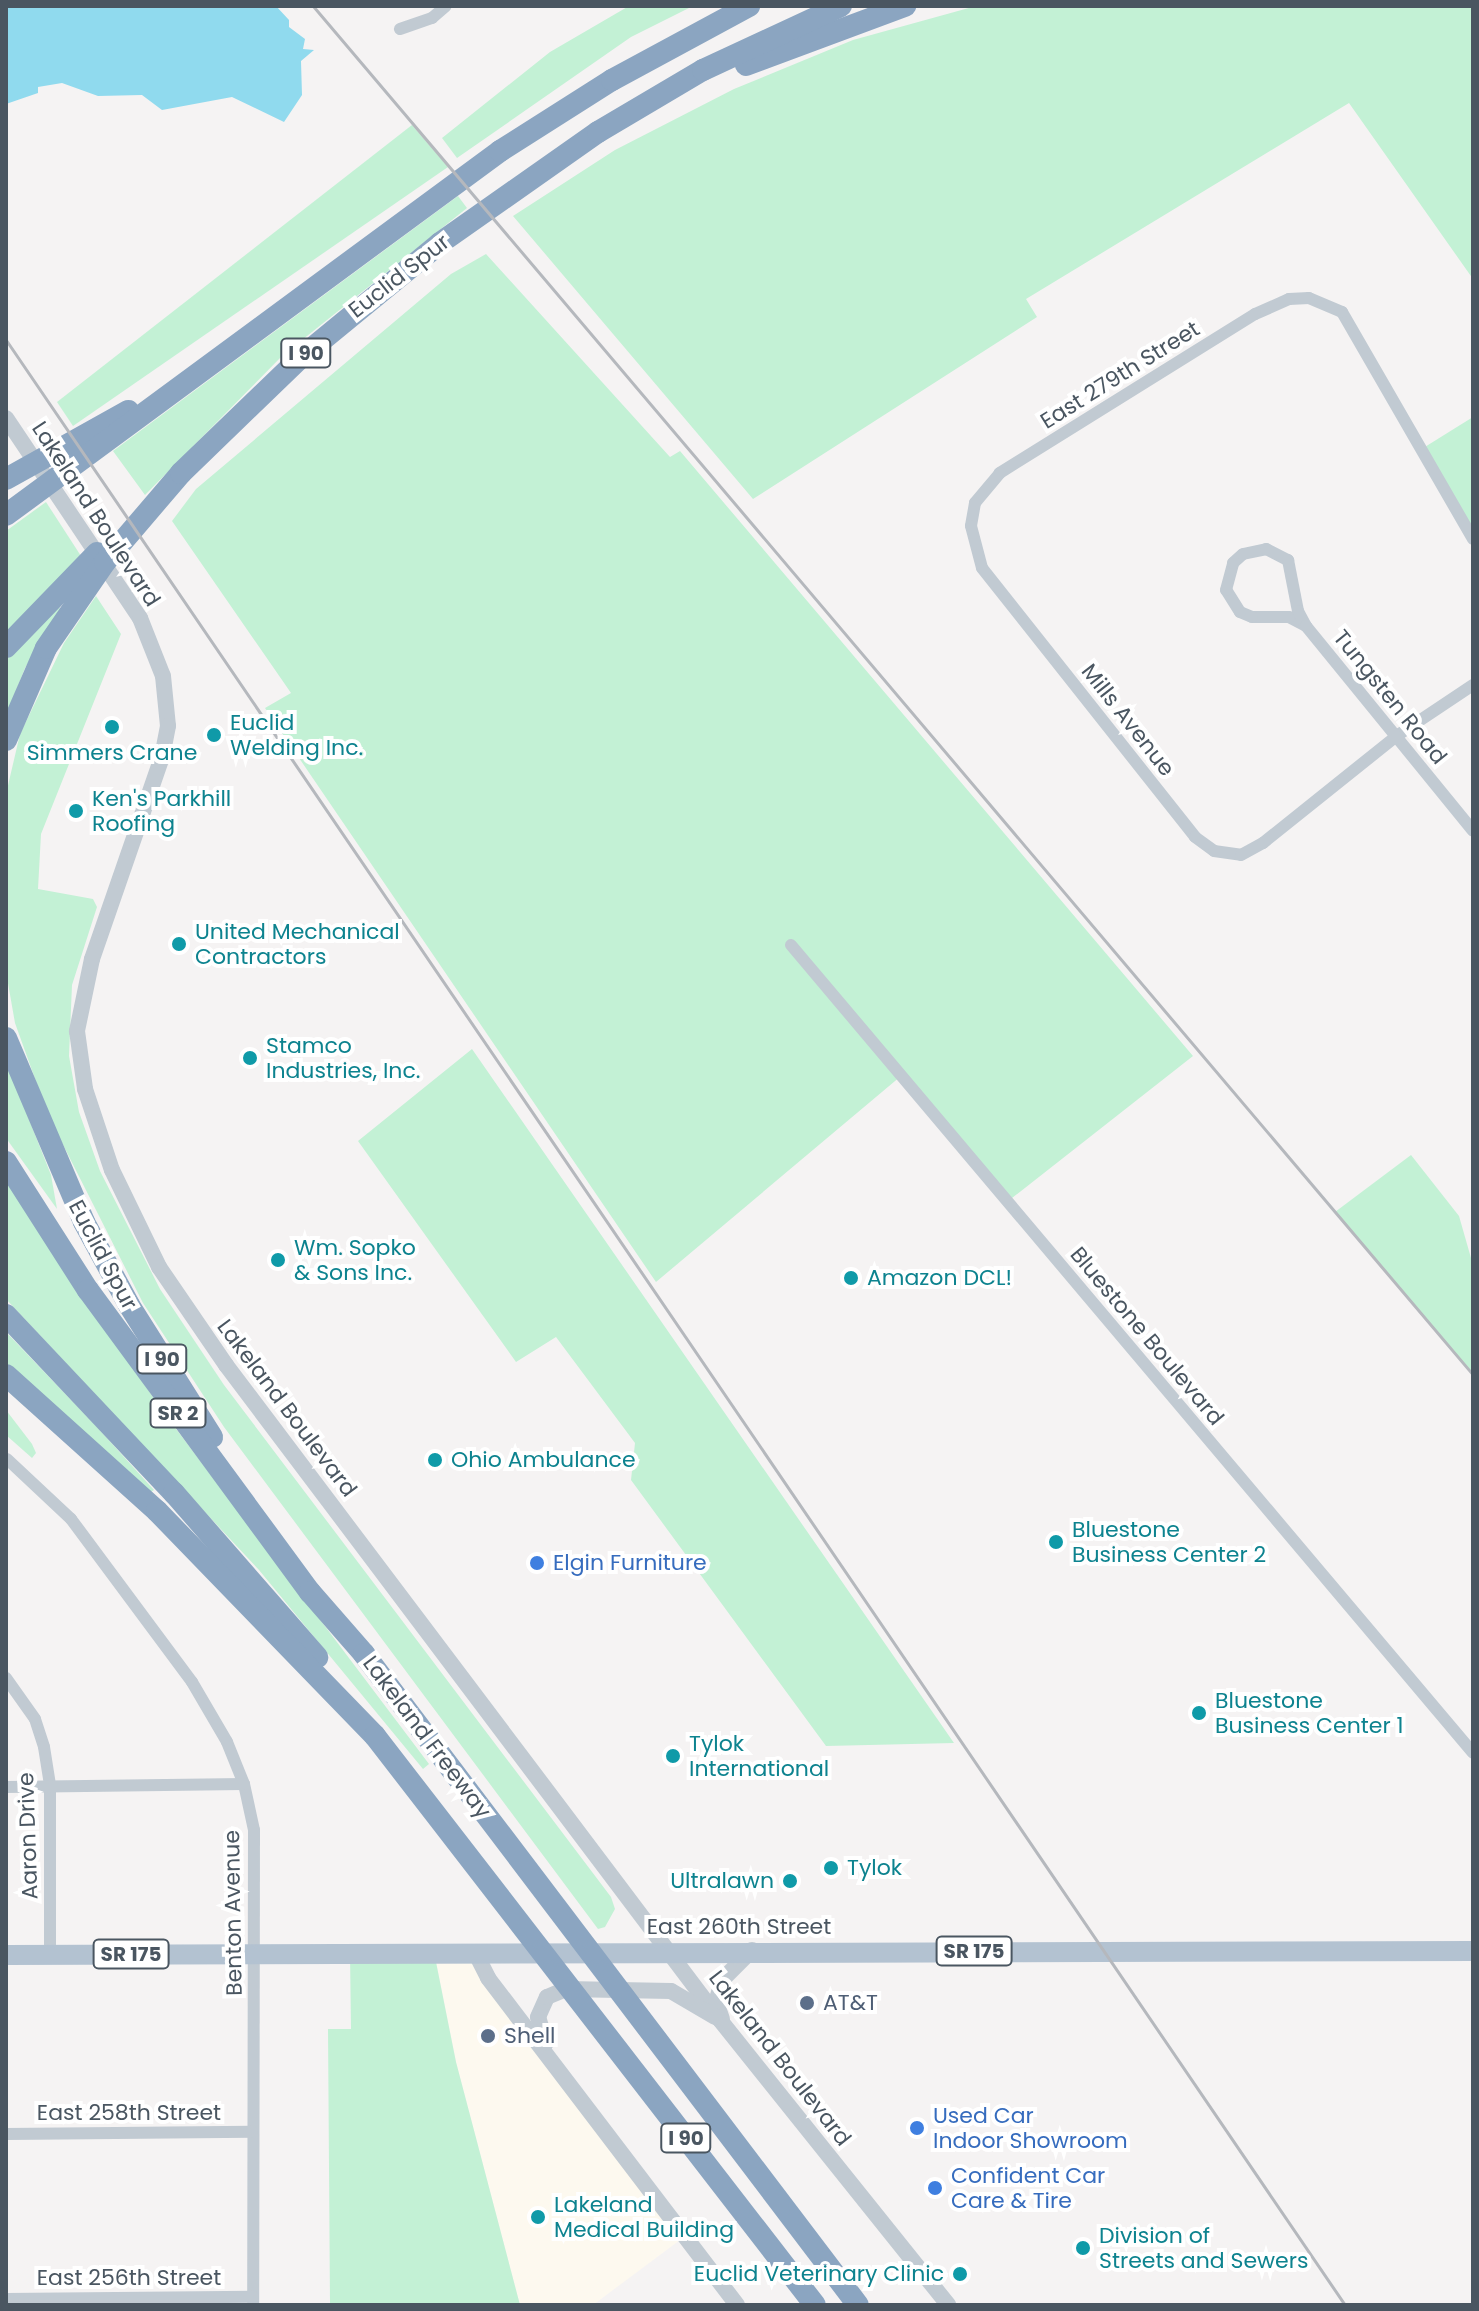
<!DOCTYPE html>
<style>
body{margin:0}
#map{position:relative;width:1479px;height:2311px;overflow:hidden;background:#f5f3f3;font-family:Poppins,sans-serif}
div>[style]{position:absolute}
.commercial>*{inset:0;background:#fdf9ef}
.green>*{inset:0;background:#c3f1d5}
.water>*{inset:0;background:#90daee}
.minor>*{height:12px;margin:-6px;padding:0 6px;transform-origin:6px;border-radius:6px;background:#c1cad2}
.tertiary>*{height:16px;margin:-8px;padding:0 8px;transform-origin:8px;border-radius:8px;background:#c1cad2}
.primary>*{height:20px;margin:-10px;padding:0 10px;transform-origin:10px;border-radius:10px;background:#b3c2d1}
.motorway>*{height:22px;margin:-11px;padding:0 11px;transform-origin:11px;border-radius:11px;background:#8ba5c1}
.rail>*{height:3px;margin:-1.5px;padding:0 1.5px;transform-origin:1.5px;border-radius:1.5px;background:#b5b8bd}
.dots>*{width:22px;height:22px;translate:-50% -50%;box-sizing:border-box;border:4px solid #fff;border-radius:50%}
span{translate:-50% -50%;white-space:nowrap;text-align:center;line-height:1.15;-webkit-text-stroke:8px #fff;paint-order:stroke}
.shield-label span{padding:2px 6px;background:#fff;border:2px solid;border-radius:6px;-webkit-text-stroke-width:0}
.shield-label{font-size:20px;color:#4a5661;font-weight:700}
.street-label{font-size:22px;color:#4a5661}
.culture-label{font-size:22px;color:#0d838f}
.left{translate:0 -50%;text-align:left}
.right{translate:-100% -50%;text-align:right}
.shop-label{font-size:22px;color:#366cbe}
.service-label{font-size:22px;color:#4e5e75}
.frame{position:absolute;inset:0;border:8px solid #4a5661;pointer-events:none}
</style>
<div id="map">
<div class="commercial">
<i style="clip-path:polygon(434px 1952px,464px 1952px,684px 2237px,593px 2305px,520px 2305px,456px 2062px)"></i>
</div>
<div class="green">
<i style="clip-path:polygon(629px 6px,693px 6px,631px 37px,457px 158px,442px 138px,550px 52px)"></i>
<i style="clip-path:polygon(976px 6px,1473px 6px,1473px 279px,1349px 103px,1026px 299px,1037px 317px,753px 499px,513px 216px,615px 150px,734px 89px,853px 40px)"></i>
<i style="clip-path:polygon(412px 125px,448px 167px,73px 426px,57px 402px)"></i>
<i style="clip-path:polygon(458px 196px,467px 208px,282px 356px,145px 495px,113px 451px)"></i>
<i style="clip-path:polygon(486px 254px,670px 457px,680px 451px,1193px 1056px,1007px 1202px,901px 1076px,656px 1282px,265px 708px,291px 693px,172px 521px,196px 489px,451px 274px)"></i>
<i style="clip-path:polygon(1473px 417px,1473px 539px,1420px 450px)"></i>
<i style="clip-path:polygon(46px 502px,81px 556px,6px 635px,6px 531px)"></i>
<i style="clip-path:polygon(96px 596px,121px 634px,41px 834px,38px 889px,93px 899px,97px 907px,72px 985px,69px 1056px,79px 1112px,100px 1171px,160px 1289px,224px 1385px,611px 1897px,615px 1909px,605px 1927px,598px 1929px,224px 1427px,143px 1303px,48px 1115px,15px 1023px,6px 972px,6px 794px,20px 734px,64px 643px)"></i>
<i style="clip-path:polygon(58px 606px,61px 609px,25px 668px,6px 716px,6px 660px)"></i>
<i style="clip-path:polygon(472px 1049px,954px 1743px,826px 1746px,631px 1480px,635px 1443px,556px 1337px,516px 1362px,358px 1141px)"></i>
<i style="clip-path:polygon(6px 1061px,51px 1175px,57px 1209px,6px 1138px)"></i>
<i style="clip-path:polygon(1411px 1155px,1459px 1216px,1473px 1265px,1473px 1375px,1335px 1212px)"></i>
<i style="clip-path:polygon(6px 1180px,161px 1409px,429px 1764px,423px 1769px,259px 1570px,6px 1299px)"></i>
<i style="clip-path:polygon(6px 1332px,95px 1425px,154px 1490px,149px 1493px,6px 1364px)"></i>
<i style="clip-path:polygon(6px 1410px,32px 1444px,36px 1453px,32px 1458px,6px 1435px)"></i>
<i style="clip-path:polygon(434px 1952px,456px 2062px,520px 2305px,330px 2305px,328px 2029px,351px 2029px,350px 1953px)"></i>
</div>
<div class="water">
<i style="clip-path:polygon(6px 6px,276px 6px,289px 20px,289px 27px,305px 39px,303px 49px,314px 50px,301px 61px,302px 95px,284px 122px,232px 97px,162px 110px,142px 95px,98px 96px,62px 83px,38px 87px,38px 93px,6px 104px)"></i>
</div>
<div class="minor">
<i style="left:400px;top:29px;width:34px;rotate:-19deg"></i>
<i style="left:432px;top:18px;width:18px;rotate:-41deg"></i>
<i style="left:1473px;top:539px;width:262px;rotate:-120deg"></i>
<i style="left:1342px;top:312px;width:36px;rotate:-157deg"></i>
<i style="left:1309px;top:298px;width:20px;rotate:177deg"></i>
<i style="left:1289px;top:299px;width:37px;rotate:156deg"></i>
<i style="left:1255px;top:314px;width:301px;rotate:148.1deg"></i>
<i style="left:1000px;top:473px;width:39px;rotate:130deg"></i>
<i style="left:975px;top:503px;width:23px;rotate:100deg"></i>
<i style="left:971px;top:526px;width:43px;rotate:75.3deg"></i>
<i style="left:982px;top:568px;width:343px;rotate:51.6deg"></i>
<i style="left:1195px;top:837px;width:24px;rotate:36deg"></i>
<i style="left:1214px;top:851px;width:27px;rotate:8deg"></i>
<i style="left:1241px;top:855px;width:25px;rotate:-29deg"></i>
<i style="left:1263px;top:843px;width:173px;rotate:-38.7deg"></i>
<i style="left:1398px;top:735px;width:90px;rotate:-33.7deg"></i>
<i style="left:1306px;top:626px;width:19px;rotate:-152deg"></i>
<i style="left:1289px;top:617px;width:37px;rotate:180deg"></i>
<i style="left:1252px;top:617px;width:13px;rotate:-157deg"></i>
<i style="left:1240px;top:612px;width:26px;rotate:-122deg"></i>
<i style="left:1226px;top:590px;width:28px;rotate:-75deg"></i>
<i style="left:1233px;top:563px;width:13px;rotate:-42deg"></i>
<i style="left:1243px;top:554px;width:24px;rotate:-12deg"></i>
<i style="left:1266px;top:549px;width:25px;rotate:27deg"></i>
<i style="left:1288px;top:560px;width:52px;rotate:78.9deg"></i>
<i style="left:1298px;top:611px;width:17px;rotate:62deg"></i>
<i style="left:1306px;top:626px;width:264px;rotate:50.8deg"></i>
<i style="left:791px;top:945px;width:1057px;rotate:49.83deg"></i>
<i style="left:7px;top:1459px;width:88px;rotate:43.2deg"></i>
<i style="left:71px;top:1519px;width:203px;rotate:53.4deg"></i>
<i style="left:192px;top:1682px;width:69px;rotate:59.7deg"></i>
<i style="left:227px;top:1742px;width:45px;rotate:68deg"></i>
<i style="left:244px;top:1784px;width:47px;rotate:77.7deg"></i>
<i style="left:254px;top:1830px;width:475px;rotate:90.1deg"></i>
<i style="left:6px;top:1678px;width:50px;rotate:54.7deg"></i>
<i style="left:35px;top:1719px;width:29px;rotate:72deg"></i>
<i style="left:44px;top:1747px;width:39px;rotate:81deg"></i>
<i style="left:50px;top:1786px;width:169px;rotate:90deg"></i>
<i style="left:6px;top:1787px;width:238px;rotate:-0.7deg"></i>
<i style="left:6px;top:2134px;width:246px;rotate:-0.5deg"></i>
<i style="left:6px;top:2299px;width:247px;rotate:-0.5deg"></i>
</div>
<div class="tertiary">
<i style="left:6px;top:418px;width:241px;rotate:56.2deg"></i>
<i style="left:140px;top:618px;width:62px;rotate:68.4deg"></i>
<i style="left:163px;top:676px;width:50px;rotate:84.3deg"></i>
<i style="left:168px;top:726px;width:32px;rotate:101deg"></i>
<i style="left:162px;top:757px;width:214px;rotate:109.1deg"></i>
<i style="left:92px;top:959px;width:74px;rotate:101.8deg"></i>
<i style="left:77px;top:1031px;width:59px;rotate:82.1deg"></i>
<i style="left:85px;top:1089px;width:85px;rotate:71.6deg"></i>
<i style="left:112px;top:1170px;width:108px;rotate:64.1deg"></i>
<i style="left:159px;top:1267px;width:119px;rotate:55.6deg"></i>
<i style="left:226px;top:1365px;width:820px;rotate:52.98deg"></i>
<i style="left:720px;top:2020px;width:365px;rotate:51.3deg"></i>
<i style="left:475px;top:1952px;width:29px;rotate:63deg"></i>
<i style="left:488px;top:1978px;width:411px;rotate:52.7deg"></i>
<i style="left:722px;top:2019px;width:18px;rotate:-109deg"></i>
<i style="left:716px;top:2002px;width:24px;rotate:-73deg"></i>
<i style="left:723px;top:1979px;width:41px;rotate:-45deg"></i>
<i style="left:546px;top:2043px;width:27px;rotate:-107deg"></i>
<i style="left:538px;top:2017px;width:22px;rotate:-66deg"></i>
<i style="left:547px;top:1997px;width:21px;rotate:-23deg"></i>
<i style="left:566px;top:1989px;width:105px;rotate:1.1deg"></i>
<i style="left:671px;top:1991px;width:51px;rotate:30.6deg"></i>
</div>
<div class="primary">
<i style="left:6px;top:1955px;width:1467px;rotate:-0.16deg"></i>
</div>
<div class="motorway">
<i style="left:746px;top:65px;width:170px;rotate:-20.4deg"></i>
<i style="left:6px;top:479px;width:140px;rotate:-29.1deg"></i>
<i style="left:6px;top:515px;width:614px;rotate:-36.38deg"></i>
<i style="left:500px;top:151px;width:133px;rotate:-32.4deg"></i>
<i style="left:612px;top:80px;width:156px;rotate:-28.4deg"></i>
<i style="left:6px;top:647px;width:131px;rotate:-45.9deg"></i>
<i style="left:6px;top:740px;width:100px;rotate:-66.5deg"></i>
<i style="left:46px;top:648px;width:104px;rotate:-55.5deg"></i>
<i style="left:105px;top:562px;width:117px;rotate:-49.5deg"></i>
<i style="left:181px;top:473px;width:164px;rotate:-44deg"></i>
<i style="left:299px;top:359px;width:183px;rotate:-39.4deg"></i>
<i style="left:440px;top:243px;width:193px;rotate:-35.1deg"></i>
<i style="left:598px;top:132px;width:122px;rotate:-30.6deg"></i>
<i style="left:703px;top:70px;width:152px;rotate:-24.9deg"></i>
<i style="left:6px;top:1038px;width:200px;rotate:67deg"></i>
<i style="left:84px;top:1222px;width:94px;rotate:61.5deg"></i>
<i style="left:129px;top:1305px;width:156px;rotate:57.8deg"></i>
<i style="left:6px;top:1162px;width:152px;rotate:57.4deg"></i>
<i style="left:88px;top:1290px;width:375px;rotate:53.7deg"></i>
<i style="left:310px;top:1592px;width:82px;rotate:48.9deg"></i>
<i style="left:364px;top:1654px;width:817px;rotate:52.81deg"></i>
<i style="left:6px;top:1315px;width:245px;rotate:46.7deg"></i>
<i style="left:174px;top:1493px;width:218px;rotate:48.9deg"></i>
<i style="left:6px;top:1375px;width:203px;rotate:42deg"></i>
<i style="left:157px;top:1511px;width:313px;rotate:45.9deg"></i>
<i style="left:375px;top:1736px;width:719px;rotate:52.29deg"></i>
</div>
<div class="rail">
<i style="left:313px;top:6px;width:1794px;rotate:49.72deg"></i>
<i style="left:6px;top:340px;width:2378px;rotate:55.73deg"></i>
</div>
<div class="dots">
<i style="left:112px;top:727px;background:#0f9aa8"></i>
<i style="left:214px;top:735px;background:#0f9aa8"></i>
<i style="left:76px;top:811px;background:#0f9aa8"></i>
<i style="left:179px;top:944px;background:#0f9aa8"></i>
<i style="left:250px;top:1058px;background:#0f9aa8"></i>
<i style="left:278px;top:1260px;background:#0f9aa8"></i>
<i style="left:851px;top:1278px;background:#0f9aa8"></i>
<i style="left:435px;top:1460px;background:#0f9aa8"></i>
<i style="left:1056px;top:1542px;background:#0f9aa8"></i>
<i style="left:537px;top:1563px;background:#3f7fe0"></i>
<i style="left:1199px;top:1713px;background:#0f9aa8"></i>
<i style="left:673px;top:1756px;background:#0f9aa8"></i>
<i style="left:831px;top:1868px;background:#0f9aa8"></i>
<i style="left:790px;top:1881px;background:#0f9aa8"></i>
<i style="left:807px;top:2003px;background:#5c6f8a"></i>
<i style="left:488px;top:2036px;background:#5c6f8a"></i>
<i style="left:917px;top:2128px;background:#3f7fe0"></i>
<i style="left:935px;top:2188px;background:#3f7fe0"></i>
<i style="left:538px;top:2217px;background:#0f9aa8"></i>
<i style="left:1083px;top:2248px;background:#0f9aa8"></i>
<i style="left:960px;top:2274px;background:#0f9aa8"></i>
</div>
<div class="shield-label">
<span style="left:306px;top:353px">I 90</span>
<span style="left:162px;top:1359px">I 90</span>
<span style="left:178px;top:1413px">SR 2</span>
<span style="left:974px;top:1951px">SR 175</span>
<span style="left:131px;top:1954px">SR 175</span>
<span style="left:686px;top:2138px">I 90</span>
</div>
<div class="street-label">
<span style="left:399px;top:276px;rotate:-38deg">Euclid Spur</span>
<span style="left:1120px;top:375px;rotate:-32deg">East 279th Street</span>
<span style="left:96px;top:514px;rotate:57deg">Lakeland Boulevard</span>
<span style="left:1390px;top:697px;rotate:51deg">Tungsten Road</span>
<span style="left:1128px;top:720px;rotate:52deg">Mills Avenue</span>
<span style="left:103px;top:1255px;rotate:62deg">Euclid Spur</span>
<span style="left:1147px;top:1336px;rotate:50deg">Bluestone Boulevard</span>
<span style="left:287px;top:1408px;rotate:53deg">Lakeland Boulevard</span>
<span style="left:427px;top:1737px;rotate:53deg">Lakeland Freeway</span>
<span style="left:28px;top:1836px;rotate:-92deg">Aaron Drive</span>
<span style="left:233px;top:1913px;rotate:-91deg">Benton Avenue</span>
<span style="left:739px;top:1927px">East 260th Street</span>
<span style="left:780px;top:2058px;rotate:52deg">Lakeland Boulevard</span>
<span style="left:129px;top:2113px">East 258th Street</span>
<span style="left:129px;top:2278px">East 256th Street</span>
</div>
<div class="culture-label">
<span class="left" style="left:230px;top:735px">Euclid<br>Welding Inc.</span>
<span style="left:112px;top:753px">Simmers Crane</span>
<span class="left" style="left:92px;top:811px">Ken's Parkhill<br>Roofing</span>
<span class="left" style="left:195px;top:944px">United Mechanical<br>Contractors</span>
<span class="left" style="left:266px;top:1058px">Stamco<br>Industries, Inc.</span>
<span class="left" style="left:294px;top:1260px">Wm. Sopko<br>&amp; Sons Inc.</span>
<span class="left" style="left:867px;top:1278px">Amazon DCL!</span>
<span class="left" style="left:451px;top:1460px">Ohio Ambulance</span>
<span class="left" style="left:1072px;top:1542px">Bluestone<br>Business Center 2</span>
<span class="left" style="left:1215px;top:1713px">Bluestone<br>Business Center 1</span>
<span class="left" style="left:689px;top:1756px">Tylok<br>International</span>
<span class="left" style="left:847px;top:1868px">Tylok</span>
<span class="right" style="left:774px;top:1881px">Ultralawn</span>
<span class="left" style="left:554px;top:2217px">Lakeland<br>Medical Building</span>
<span class="left" style="left:1099px;top:2248px">Division of<br>Streets and Sewers</span>
<span class="right" style="left:944px;top:2274px">Euclid Veterinary Clinic</span>
</div>
<div class="shop-label">
<span class="left" style="left:553px;top:1563px">Elgin Furniture</span>
<span class="left" style="left:933px;top:2128px">Used Car<br>Indoor Showroom</span>
<span class="left" style="left:951px;top:2188px">Confident Car<br>Care &amp; Tire</span>
</div>
<div class="service-label">
<span class="left" style="left:823px;top:2003px">AT&amp;T</span>
<span class="left" style="left:504px;top:2036px">Shell</span>
</div>
<div class="frame"></div>
</div>
